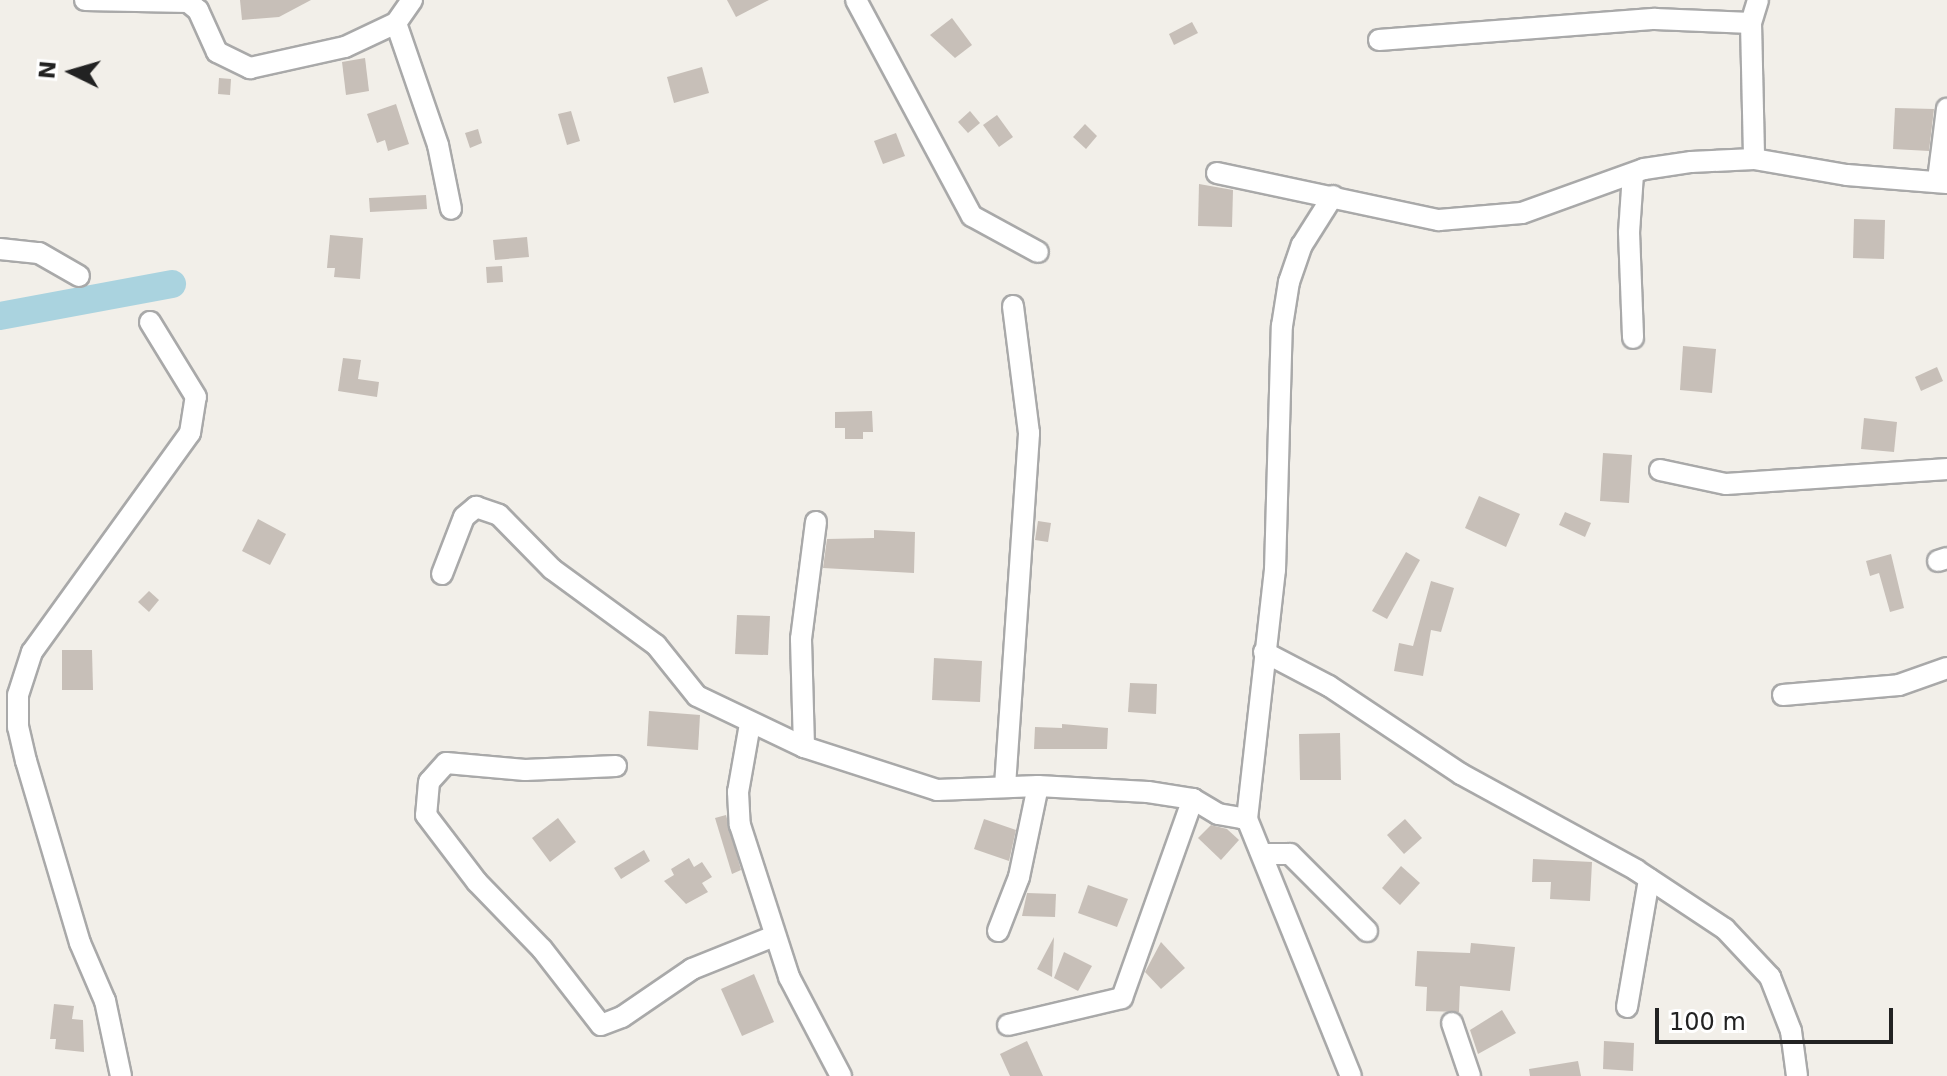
<!DOCTYPE html>
<style>
body{margin:0}
#map{position:relative;width:1947px;height:1076px;overflow:hidden;background:#f2efe9;font-family:"DejaVu Sans",sans-serif}
div>[style]{position:absolute}
.river>*{height:28px;margin:-14px;padding:0 14px;transform-origin:14px;border-radius:14px;background:#aad3df}
.building>*{inset:0;background:#c7bfb8}
.roads{filter:drop-shadow(2px 0 #a9a9a9) drop-shadow(-2px 0 #a9a9a9) drop-shadow(0 2px #a9a9a9) drop-shadow(0 -2px #a9a9a9)}
.minor>*{height:20px;margin:-10px;padding:0 10px;transform-origin:10px;border-radius:10px;background:#fff}
span{translate:-50% -50%;white-space:nowrap;text-align:center;line-height:1.15;-webkit-text-stroke:6px #fff;paint-order:stroke}
.north{position:absolute;left:32px;top:32px;width:80px;height:80px;-webkit-text-stroke:6px #fff;paint-order:stroke;rotate:275deg;font-size:22px;font-weight:700;line-height:32px;text-align:center;color:#222}
.north::after{content:'';display:block;margin:auto;width:28px;height:36px;background:#222;clip-path:polygon(50% 0,100% 100%,50% 72%,0 100%)}
.scale{position:absolute;left:1655px;top:1008px;width:238px;height:36px;box-sizing:border-box;border:4px solid #222;border-top:0;padding-left:10px;font-size:24px;line-height:28px;white-space:nowrap;color:#222;-webkit-text-stroke:6px #fff;paint-order:stroke}
</style>
<div id="map">
<div class="river">
<i style="left:0;top:316px;width:175px;rotate:-10.5deg"></i>
</div>
<div class="building">
<i style="clip-path:polygon(240px 0,311px 0,279px 17px,242px 20px)"></i>
<i style="clip-path:polygon(727px 0,769px 0,736px 17px)"></i>
<i style="clip-path:polygon(952px 18px,972px 45px,955px 58px,930px 35px)"></i>
<i style="clip-path:polygon(1192px 22px,1198px 33px,1174px 45px,1169px 34px)"></i>
<i style="clip-path:polygon(365px 58px,369px 91px,346px 95px,342px 62px)"></i>
<i style="clip-path:polygon(702px 67px,709px 93px,674px 103px,667px 77px)"></i>
<i style="clip-path:polygon(219px 78px,231px 79px,230px 95px,218px 94px)"></i>
<i style="clip-path:polygon(396px 104px,409px 144px,388px 151px,385px 140px,377px 143px,367px 114px)"></i>
<i style="clip-path:polygon(1895px 108px,1934px 109px,1929px 151px,1893px 149px)"></i>
<i style="clip-path:polygon(571px 111px,580px 141px,567px 145px,558px 114px)"></i>
<i style="clip-path:polygon(970px 111px,980px 123px,968px 133px,958px 122px)"></i>
<i style="clip-path:polygon(997px 115px,1013px 137px,999px 147px,983px 125px)"></i>
<i style="clip-path:polygon(1085px 124px,1097px 136px,1086px 149px,1073px 137px)"></i>
<i style="clip-path:polygon(478px 129px,482px 143px,470px 148px,465px 133px)"></i>
<i style="clip-path:polygon(896px 133px,905px 156px,883px 164px,874px 141px)"></i>
<i style="clip-path:polygon(1199px 184px,1233px 190px,1232px 227px,1198px 226px)"></i>
<i style="clip-path:polygon(426px 195px,427px 209px,370px 212px,369px 198px)"></i>
<i style="clip-path:polygon(1854px 219px,1885px 220px,1884px 259px,1853px 258px)"></i>
<i style="clip-path:polygon(330px 235px,363px 238px,360px 279px,334px 277px,335px 268px,327px 268px)"></i>
<i style="clip-path:polygon(527px 237px,529px 257px,495px 260px,493px 240px)"></i>
<i style="clip-path:polygon(502px 266px,503px 282px,487px 283px,486px 267px)"></i>
<i style="clip-path:polygon(1683px 346px,1716px 349px,1712px 393px,1680px 390px)"></i>
<i style="clip-path:polygon(343px 358px,361px 360px,358px 379px,379px 382px,377px 397px,338px 391px)"></i>
<i style="clip-path:polygon(1937px 367px,1943px 381px,1921px 391px,1915px 377px)"></i>
<i style="clip-path:polygon(872px 411px,873px 432px,863px 432px,863px 439px,845px 439px,845px 428px,835px 428px,835px 412px)"></i>
<i style="clip-path:polygon(1864px 418px,1897px 422px,1894px 452px,1861px 449px)"></i>
<i style="clip-path:polygon(1603px 453px,1632px 455px,1629px 503px,1600px 501px)"></i>
<i style="clip-path:polygon(1479px 496px,1520px 514px,1506px 547px,1465px 528px)"></i>
<i style="clip-path:polygon(1565px 512px,1591px 523px,1585px 537px,1559px 525px)"></i>
<i style="clip-path:polygon(258px 519px,286px 534px,270px 565px,242px 551px)"></i>
<i style="clip-path:polygon(1038px 521px,1051px 523px,1048px 542px,1035px 540px)"></i>
<i style="clip-path:polygon(874px 530px,915px 532px,914px 573px,823px 568px,827px 539px,874px 538px)"></i>
<i style="clip-path:polygon(1406px 552px,1420px 560px,1387px 619px,1372px 611px)"></i>
<i style="clip-path:polygon(1891px 554px,1904px 608px,1890px 612px,1879px 573px,1870px 576px,1866px 561px)"></i>
<i style="clip-path:polygon(1431px 581px,1454px 588px,1441px 632px,1431px 630px,1423px 676px,1394px 671px,1399px 643px,1413px 646px)"></i>
<i style="clip-path:polygon(149px 591px,159px 600px,149px 612px,138px 602px)"></i>
<i style="clip-path:polygon(737px 615px,770px 616px,768px 655px,735px 654px)"></i>
<i style="clip-path:polygon(62px 650px,92px 650px,93px 690px,62px 690px)"></i>
<i style="clip-path:polygon(934px 658px,982px 661px,980px 702px,932px 700px)"></i>
<i style="clip-path:polygon(1130px 683px,1157px 684px,1156px 714px,1128px 712px)"></i>
<i style="clip-path:polygon(649px 711px,700px 715px,698px 750px,647px 746px)"></i>
<i style="clip-path:polygon(1062px 724px,1108px 728px,1107px 749px,1034px 749px,1035px 727px,1062px 728px)"></i>
<i style="clip-path:polygon(1340px 733px,1341px 780px,1300px 780px,1299px 734px)"></i>
<i style="clip-path:polygon(726px 815px,741px 870px,732px 874px,715px 818px)"></i>
<i style="clip-path:polygon(558px 818px,576px 842px,550px 862px,532px 838px)"></i>
<i style="clip-path:polygon(984px 819px,1016px 830px,1009px 861px,974px 849px)"></i>
<i style="clip-path:polygon(1405px 819px,1422px 838px,1404px 854px,1387px 835px)"></i>
<i style="clip-path:polygon(1211px 825px,1227px 829px,1239px 840px,1221px 860px,1198px 838px)"></i>
<i style="clip-path:polygon(644px 850px,650px 861px,621px 879px,614px 868px)"></i>
<i style="clip-path:polygon(689px 858px,694px 867px,702px 862px,712px 877px,702px 883px,708px 892px,686px 904px,664px 881px,674px 875px,671px 869px)"></i>
<i style="clip-path:polygon(1533px 859px,1592px 862px,1590px 901px,1550px 899px,1551px 882px,1532px 882px)"></i>
<i style="clip-path:polygon(1401px 866px,1420px 883px,1400px 905px,1382px 888px)"></i>
<i style="clip-path:polygon(1088px 885px,1128px 899px,1117px 927px,1078px 913px)"></i>
<i style="clip-path:polygon(1027px 893px,1056px 894px,1055px 917px,1022px 916px)"></i>
<i style="clip-path:polygon(1054px 937px,1052px 977px,1037px 969px)"></i>
<i style="clip-path:polygon(1161px 942px,1185px 968px,1161px 989px,1145px 972px)"></i>
<i style="clip-path:polygon(1471px 943px,1515px 947px,1510px 991px,1460px 986px,1459px 1012px,1426px 1011px,1427px 987px,1415px 986px,1417px 951px,1470px 953px)"></i>
<i style="clip-path:polygon(1064px 952px,1092px 966px,1078px 991px,1054px 978px)"></i>
<i style="clip-path:polygon(754px 974px,774px 1022px,742px 1036px,721px 989px)"></i>
<i style="clip-path:polygon(54px 1004px,74px 1006px,72px 1019px,83px 1020px,84px 1052px,55px 1049px,56px 1039px,50px 1039px)"></i>
<i style="clip-path:polygon(1502px 1010px,1516px 1033px,1478px 1054px,1470px 1030px)"></i>
<i style="clip-path:polygon(1027px 1041px,1043px 1076px,1010px 1076px,1000px 1054px)"></i>
<i style="clip-path:polygon(1604px 1041px,1634px 1043px,1633px 1071px,1603px 1069px)"></i>
<i style="clip-path:polygon(1578px 1061px,1581px 1076px,1530px 1076px,1529px 1069px)"></i>
</div>
<div class="roads">
<div class="minor">
<i style="left:85px;top:0;width:103px;rotate:1.1deg"></i>
<i style="left:188px;top:2px;width:13px;rotate:39deg"></i>
<i style="left:198px;top:10px;width:46px;rotate:65.7deg"></i>
<i style="left:217px;top:52px;width:37px;rotate:26deg"></i>
<i style="left:250px;top:68px;width:97px;rotate:-12.5deg"></i>
<i style="left:345px;top:47px;width:56px;rotate:-25.2deg"></i>
<i style="left:396px;top:23px;width:28px;rotate:-55deg"></i>
<i style="left:856px;top:0;width:245px;rotate:61.8deg"></i>
<i style="left:972px;top:216px;width:75px;rotate:28.6deg"></i>
<i style="left:396px;top:23px;width:129px;rotate:71deg"></i>
<i style="left:438px;top:145px;width:65px;rotate:78.5deg"></i>
<i style="left:1751px;top:23px;width:24px;rotate:-73deg"></i>
<i style="left:1379px;top:40px;width:277px;rotate:-4.4deg"></i>
<i style="left:1655px;top:19px;width:96px;rotate:2.4deg"></i>
<i style="left:1751px;top:23px;width:136px;rotate:88.7deg"></i>
<i style="left:1217px;top:173px;width:227px;rotate:12deg"></i>
<i style="left:1439px;top:220px;width:83px;rotate:-4.8deg"></i>
<i style="left:1522px;top:213px;width:130px;rotate:-19.8deg"></i>
<i style="left:1644px;top:169px;width:48px;rotate:-8.5deg"></i>
<i style="left:1691px;top:162px;width:63px;rotate:-2.7deg"></i>
<i style="left:1754px;top:159px;width:94px;rotate:9.8deg"></i>
<i style="left:1847px;top:175px;width:100px;rotate:4.6deg"></i>
<i style="left:1633px;top:174px;width:58px;rotate:93.9deg"></i>
<i style="left:1629px;top:232px;width:106px;rotate:87.8deg"></i>
<i style="left:1938px;top:180px;width:72px;rotate:-82.8deg"></i>
<i style="left:0;top:249px;width:39px;rotate:6deg"></i>
<i style="left:39px;top:253px;width:46px;rotate:29.9deg"></i>
<i style="left:1660px;top:470px;width:67px;rotate:12deg"></i>
<i style="left:1726px;top:484px;width:222px;rotate:-3.9deg"></i>
<i style="left:1938px;top:561px;width:9px;rotate:-18deg"></i>
<i style="left:442px;top:574px;width:61px;rotate:-68.9deg"></i>
<i style="left:464px;top:517px;width:16px;rotate:-40deg"></i>
<i style="left:476px;top:507px;width:24px;rotate:19deg"></i>
<i style="left:499px;top:515px;width:76px;rotate:45.5deg"></i>
<i style="left:552px;top:569px;width:129px;rotate:36.2deg"></i>
<i style="left:656px;top:645px;width:65px;rotate:51.2deg"></i>
<i style="left:697px;top:696px;width:119px;rotate:25.5deg"></i>
<i style="left:804px;top:747px;width:140px;rotate:17.9deg"></i>
<i style="left:937px;top:790px;width:101px;rotate:-2.3deg"></i>
<i style="left:1038px;top:786px;width:110px;rotate:3.1deg"></i>
<i style="left:1148px;top:792px;width:46px;rotate:8.8deg"></i>
<i style="left:1193px;top:799px;width:29px;rotate:31deg"></i>
<i style="left:1218px;top:814px;width:29px;rotate:10deg"></i>
<i style="left:1247px;top:819px;width:277px;rotate:68deg"></i>
<i style="left:1264px;top:652px;width:73px;rotate:27.6deg"></i>
<i style="left:1329px;top:686px;width:159px;rotate:33.7deg"></i>
<i style="left:1461px;top:774px;width:200px;rotate:28.7deg"></i>
<i style="left:1636px;top:870px;width:107px;rotate:33.5deg"></i>
<i style="left:1725px;top:929px;width:66px;rotate:46.8deg"></i>
<i style="left:1770px;top:977px;width:58px;rotate:68.7deg"></i>
<i style="left:1791px;top:1031px;width:45px;rotate:82.4deg"></i>
<i style="left:1783px;top:695px;width:116px;rotate:-4.9deg"></i>
<i style="left:1899px;top:685px;width:51px;rotate:-19.5deg"></i>
<i style="left:750px;top:724px;width:69px;rotate:100deg"></i>
<i style="left:738px;top:792px;width:33px;rotate:87deg"></i>
<i style="left:740px;top:825px;width:160px;rotate:72.1deg"></i>
<i style="left:789px;top:977px;width:112px;rotate:62.3deg"></i>
<i style="left:804px;top:747px;width:108px;rotate:-91.6deg"></i>
<i style="left:801px;top:639px;width:118px;rotate:-82.7deg"></i>
<i style="left:616px;top:766px;width:91px;rotate:177.5deg"></i>
<i style="left:525px;top:770px;width:79px;rotate:-174.9deg"></i>
<i style="left:446px;top:763px;width:25px;rotate:132deg"></i>
<i style="left:429px;top:782px;width:33px;rotate:95deg"></i>
<i style="left:426px;top:815px;width:84px;rotate:52.7deg"></i>
<i style="left:477px;top:882px;width:93px;rotate:45.9deg"></i>
<i style="left:542px;top:949px;width:96px;rotate:52.2deg"></i>
<i style="left:601px;top:1025px;width:22px;rotate:-21deg"></i>
<i style="left:622px;top:1017px;width:85px;rotate:-34.4deg"></i>
<i style="left:692px;top:969px;width:88px;rotate:-21.9deg"></i>
<i style="left:1005px;top:786px;width:354px;rotate:-86.1deg"></i>
<i style="left:1029px;top:433px;width:128px;rotate:-97.2deg"></i>
<i style="left:1247px;top:819px;width:251px;rotate:-83.6deg"></i>
<i style="left:1275px;top:570px;width:244px;rotate:-88.4deg"></i>
<i style="left:1282px;top:326px;width:45px;rotate:-81deg"></i>
<i style="left:1289px;top:282px;width:39px;rotate:-71deg"></i>
<i style="left:1302px;top:245px;width:58px;rotate:-57.7deg"></i>
<i style="left:1265px;top:854px;width:25px"></i>
<i style="left:1290px;top:854px;width:109px;rotate:45deg"></i>
<i style="left:998px;top:931px;width:58px;rotate:-68.7deg"></i>
<i style="left:1019px;top:877px;width:93px;rotate:-78.2deg"></i>
<i style="left:1627px;top:1007px;width:130px;rotate:-80.2deg"></i>
<i style="left:1452px;top:1023px;width:56px;rotate:71.2deg"></i>
<i style="left:1008px;top:1025px;width:117px;rotate:-13.3deg"></i>
<i style="left:1122px;top:998px;width:211px;rotate:-70.4deg"></i>
<i style="left:121px;top:1076px;width:77px;rotate:-102deg"></i>
<i style="left:105px;top:1001px;width:63px;rotate:-113.3deg"></i>
<i style="left:80px;top:943px;width:190px;rotate:-106.5deg"></i>
<i style="left:26px;top:761px;width:35px;rotate:-103deg"></i>
<i style="left:18px;top:727px;width:32px;rotate:-90deg"></i>
<i style="left:18px;top:695px;width:45px;rotate:-72deg"></i>
<i style="left:32px;top:652px;width:270px;rotate:-54.2deg"></i>
<i style="left:190px;top:433px;width:36px;rotate:-81deg"></i>
<i style="left:196px;top:397px;width:88px;rotate:-121.5deg"></i>
</div>
</div>
<div class="north">N</div>
<div class="scale">100 m</div>
</div>
